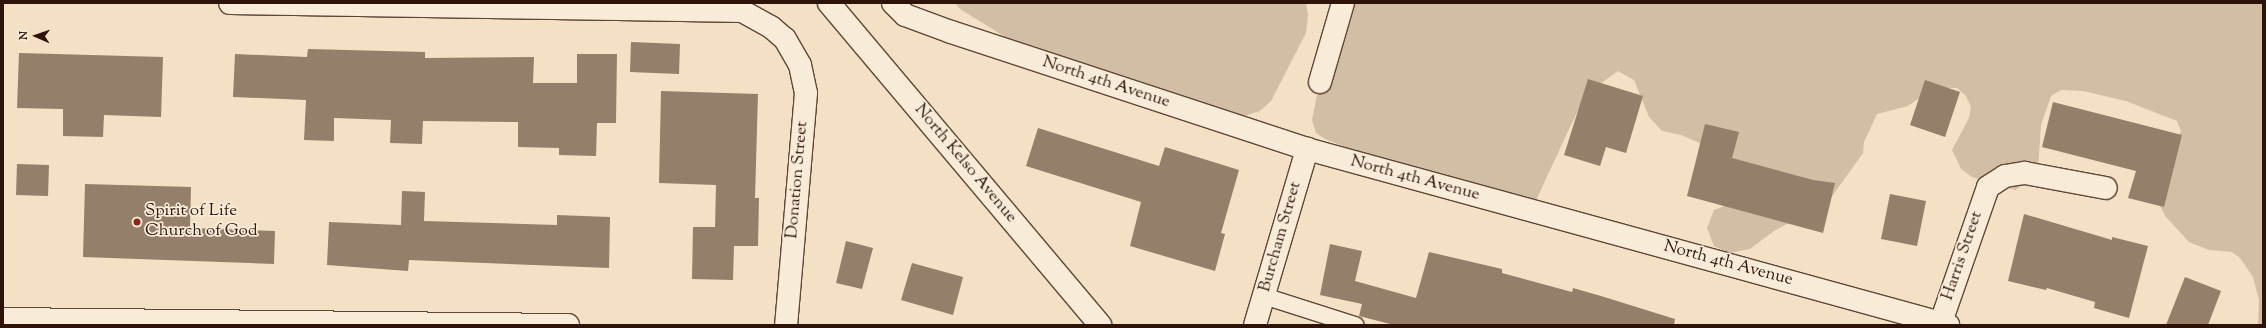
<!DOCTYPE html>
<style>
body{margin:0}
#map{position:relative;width:2266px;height:328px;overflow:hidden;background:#f4e1c5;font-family:"Sorts Mill Goudy",serif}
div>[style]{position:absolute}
.green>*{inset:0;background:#d2bea5}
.building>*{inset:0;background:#957e6a}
.roads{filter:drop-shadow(1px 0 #604637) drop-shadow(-1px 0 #604637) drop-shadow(0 1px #604637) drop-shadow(0 -1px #604637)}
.service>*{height:16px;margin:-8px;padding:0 8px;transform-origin:8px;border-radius:8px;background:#f8ecd9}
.minor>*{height:22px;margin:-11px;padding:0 11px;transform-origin:11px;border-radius:11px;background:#f8ecd9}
.tertiary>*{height:22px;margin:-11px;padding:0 11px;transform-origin:11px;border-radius:11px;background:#f8ecd9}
.dots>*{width:11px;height:11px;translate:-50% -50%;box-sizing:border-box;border:2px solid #f8ecd9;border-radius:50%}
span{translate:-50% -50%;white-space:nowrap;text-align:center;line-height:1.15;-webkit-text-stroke:3.5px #f8ecd9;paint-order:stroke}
.street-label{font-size:17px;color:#2e1308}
.poi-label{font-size:17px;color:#2e1308}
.left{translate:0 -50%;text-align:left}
.frame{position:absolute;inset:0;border:4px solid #2e1308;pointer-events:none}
.north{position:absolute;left:16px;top:16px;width:40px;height:40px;-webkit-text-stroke:3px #f8ecd9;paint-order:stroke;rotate:272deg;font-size:11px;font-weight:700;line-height:16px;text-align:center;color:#2e1308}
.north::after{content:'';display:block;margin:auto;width:14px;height:18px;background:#2e1308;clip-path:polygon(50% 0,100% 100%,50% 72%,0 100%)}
</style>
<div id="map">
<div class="green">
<i style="clip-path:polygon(955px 3px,1306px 3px,1308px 15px,1306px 33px,1271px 101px,1260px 111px,1244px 116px,1207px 111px,1015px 43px,960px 9px)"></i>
<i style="clip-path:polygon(1355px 3px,2263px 3px,2263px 325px,2258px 325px,2259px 300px,2253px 277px,2240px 258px,2232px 252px,2209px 250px,2189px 242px,2166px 217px,2160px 206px,2157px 195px,2181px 131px,2177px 121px,2126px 101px,2083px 91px,2061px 90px,2051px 96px,2041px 125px,2038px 170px,2033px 179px,2015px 190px,1972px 177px,1961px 169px,1952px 150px,1969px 118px,1971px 107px,1966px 96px,1957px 88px,1934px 88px,1908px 106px,1877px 114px,1864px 142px,1863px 153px,1828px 202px,1774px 231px,1750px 249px,1729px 253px,1714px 246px,1707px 228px,1714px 210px,1730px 204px,1728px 155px,1681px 135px,1662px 131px,1649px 117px,1634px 80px,1618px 71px,1585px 95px,1532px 209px,1520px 216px,1507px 215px,1477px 199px,1325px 139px,1316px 133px,1312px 120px,1323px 64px)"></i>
</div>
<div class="building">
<i style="clip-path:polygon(631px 42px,680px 44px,679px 74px,630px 72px)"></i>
<i style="clip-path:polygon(308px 49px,425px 52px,425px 58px,534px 57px,533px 83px,577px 83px,577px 54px,617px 54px,616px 123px,597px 123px,596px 156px,559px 155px,559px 148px,518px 147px,518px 122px,423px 121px,422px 144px,390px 143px,391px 120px,334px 118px,334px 141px,304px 140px,306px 100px,233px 97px,235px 54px,307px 57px)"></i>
<i style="clip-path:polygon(19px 53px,163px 57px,161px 117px,104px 115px,103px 137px,63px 136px,63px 109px,17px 108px)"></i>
<i style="clip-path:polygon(1588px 79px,1643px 96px,1626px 153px,1606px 147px,1600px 166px,1564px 155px)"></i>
<i style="clip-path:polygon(1925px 80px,1960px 92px,1945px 137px,1910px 125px)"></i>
<i style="clip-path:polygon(661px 91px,758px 94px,755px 198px,759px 198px,758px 246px,734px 246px,733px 280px,692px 279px,693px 227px,715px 227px,716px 185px,659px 183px)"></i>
<i style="clip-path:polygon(2053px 102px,2182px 135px,2164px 207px,2128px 198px,2136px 171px,2042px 147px)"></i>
<i style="clip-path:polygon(1705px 124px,1739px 132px,1732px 158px,1813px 180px,1835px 183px,1823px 233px,1687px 196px)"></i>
<i style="clip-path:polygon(1038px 128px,1159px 166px,1165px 147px,1239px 170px,1221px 233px,1225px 234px,1215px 271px,1130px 246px,1141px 202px,1026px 166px)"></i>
<i style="clip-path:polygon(17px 164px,49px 165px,48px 196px,16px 195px)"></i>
<i style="clip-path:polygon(85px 184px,191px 187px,190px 228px,275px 231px,274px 264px,83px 257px)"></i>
<i style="clip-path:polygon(402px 191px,425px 192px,424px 221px,557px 225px,557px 215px,610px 217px,609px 268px,409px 260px,408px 271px,327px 265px,329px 222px,401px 225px)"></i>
<i style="clip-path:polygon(1890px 194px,1926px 201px,1917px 246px,1881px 239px)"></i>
<i style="clip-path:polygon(2024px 214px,2112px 240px,2112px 237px,2148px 246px,2129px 318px,2094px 308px,2095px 302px,2047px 288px,2046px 290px,2008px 281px)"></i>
<i style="clip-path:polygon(846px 241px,873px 248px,862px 289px,836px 283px)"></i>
<i style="clip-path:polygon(1330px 244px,1362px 251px,1355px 281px,1416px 298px,1429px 252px,1502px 269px,1502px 273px,1572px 292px,1573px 288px,1601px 296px,1675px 319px,1674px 325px,1394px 325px,1359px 316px,1362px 304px,1320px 295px)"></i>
<i style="clip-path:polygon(912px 263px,963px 277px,953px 315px,901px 300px)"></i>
<i style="clip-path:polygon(2185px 277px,2221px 291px,2208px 325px,2166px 325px)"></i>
</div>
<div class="roads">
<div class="service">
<i style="left:1264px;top:296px;width:96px;rotate:17.7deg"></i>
</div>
<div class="minor">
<i style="left:230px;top:3px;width:512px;rotate:0.9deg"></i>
<i style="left:742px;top:11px;width:33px;rotate:29deg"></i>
<i style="left:771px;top:27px;width:18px;rotate:41deg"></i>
<i style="left:785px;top:39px;width:30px;rotate:60deg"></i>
<i style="left:800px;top:65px;width:29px;rotate:78deg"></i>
<i style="left:806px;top:93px;width:233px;rotate:94.9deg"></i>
<i style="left:893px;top:3px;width:17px;rotate:45deg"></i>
<i style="left:905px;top:15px;width:49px;rotate:20.3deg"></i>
<i style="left:951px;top:32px;width:375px;rotate:18.2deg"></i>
<i style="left:1307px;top:149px;width:665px;rotate:15.35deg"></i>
<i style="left:1320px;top:82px;width:82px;rotate:-73.8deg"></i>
<i style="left:3px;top:319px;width:565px;rotate:0.61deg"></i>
<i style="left:1255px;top:325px;width:184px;rotate:-73.5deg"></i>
<i style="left:1940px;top:325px;width:146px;rotate:-70.8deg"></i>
<i style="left:1988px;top:187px;width:20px;rotate:-33deg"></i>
<i style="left:2005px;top:176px;width:20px;rotate:-9deg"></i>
<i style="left:2025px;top:173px;width:82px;rotate:10.5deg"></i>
</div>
<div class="tertiary">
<i style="left:829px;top:3px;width:421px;rotate:49.9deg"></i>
</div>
</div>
<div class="dots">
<i style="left:137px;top:222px;background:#8f2418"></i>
</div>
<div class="street-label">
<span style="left:1106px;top:83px;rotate:18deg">North 4th Avenue</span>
<span style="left:965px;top:164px;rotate:50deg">North Kelso Avenue</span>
<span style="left:1415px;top:179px;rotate:15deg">North 4th Avenue</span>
<span style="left:798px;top:180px;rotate:-85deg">Donation Street</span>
<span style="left:1281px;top:237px;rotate:-74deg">Burcham Street</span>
<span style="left:1963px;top:256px;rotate:-71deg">Harris Street</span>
<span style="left:1728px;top:264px;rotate:15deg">North 4th Avenue</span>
</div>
<div class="poi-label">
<span class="left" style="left:145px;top:222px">Spirit of Life<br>Church of God</span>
</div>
<div class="frame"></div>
<div class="north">N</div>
</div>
